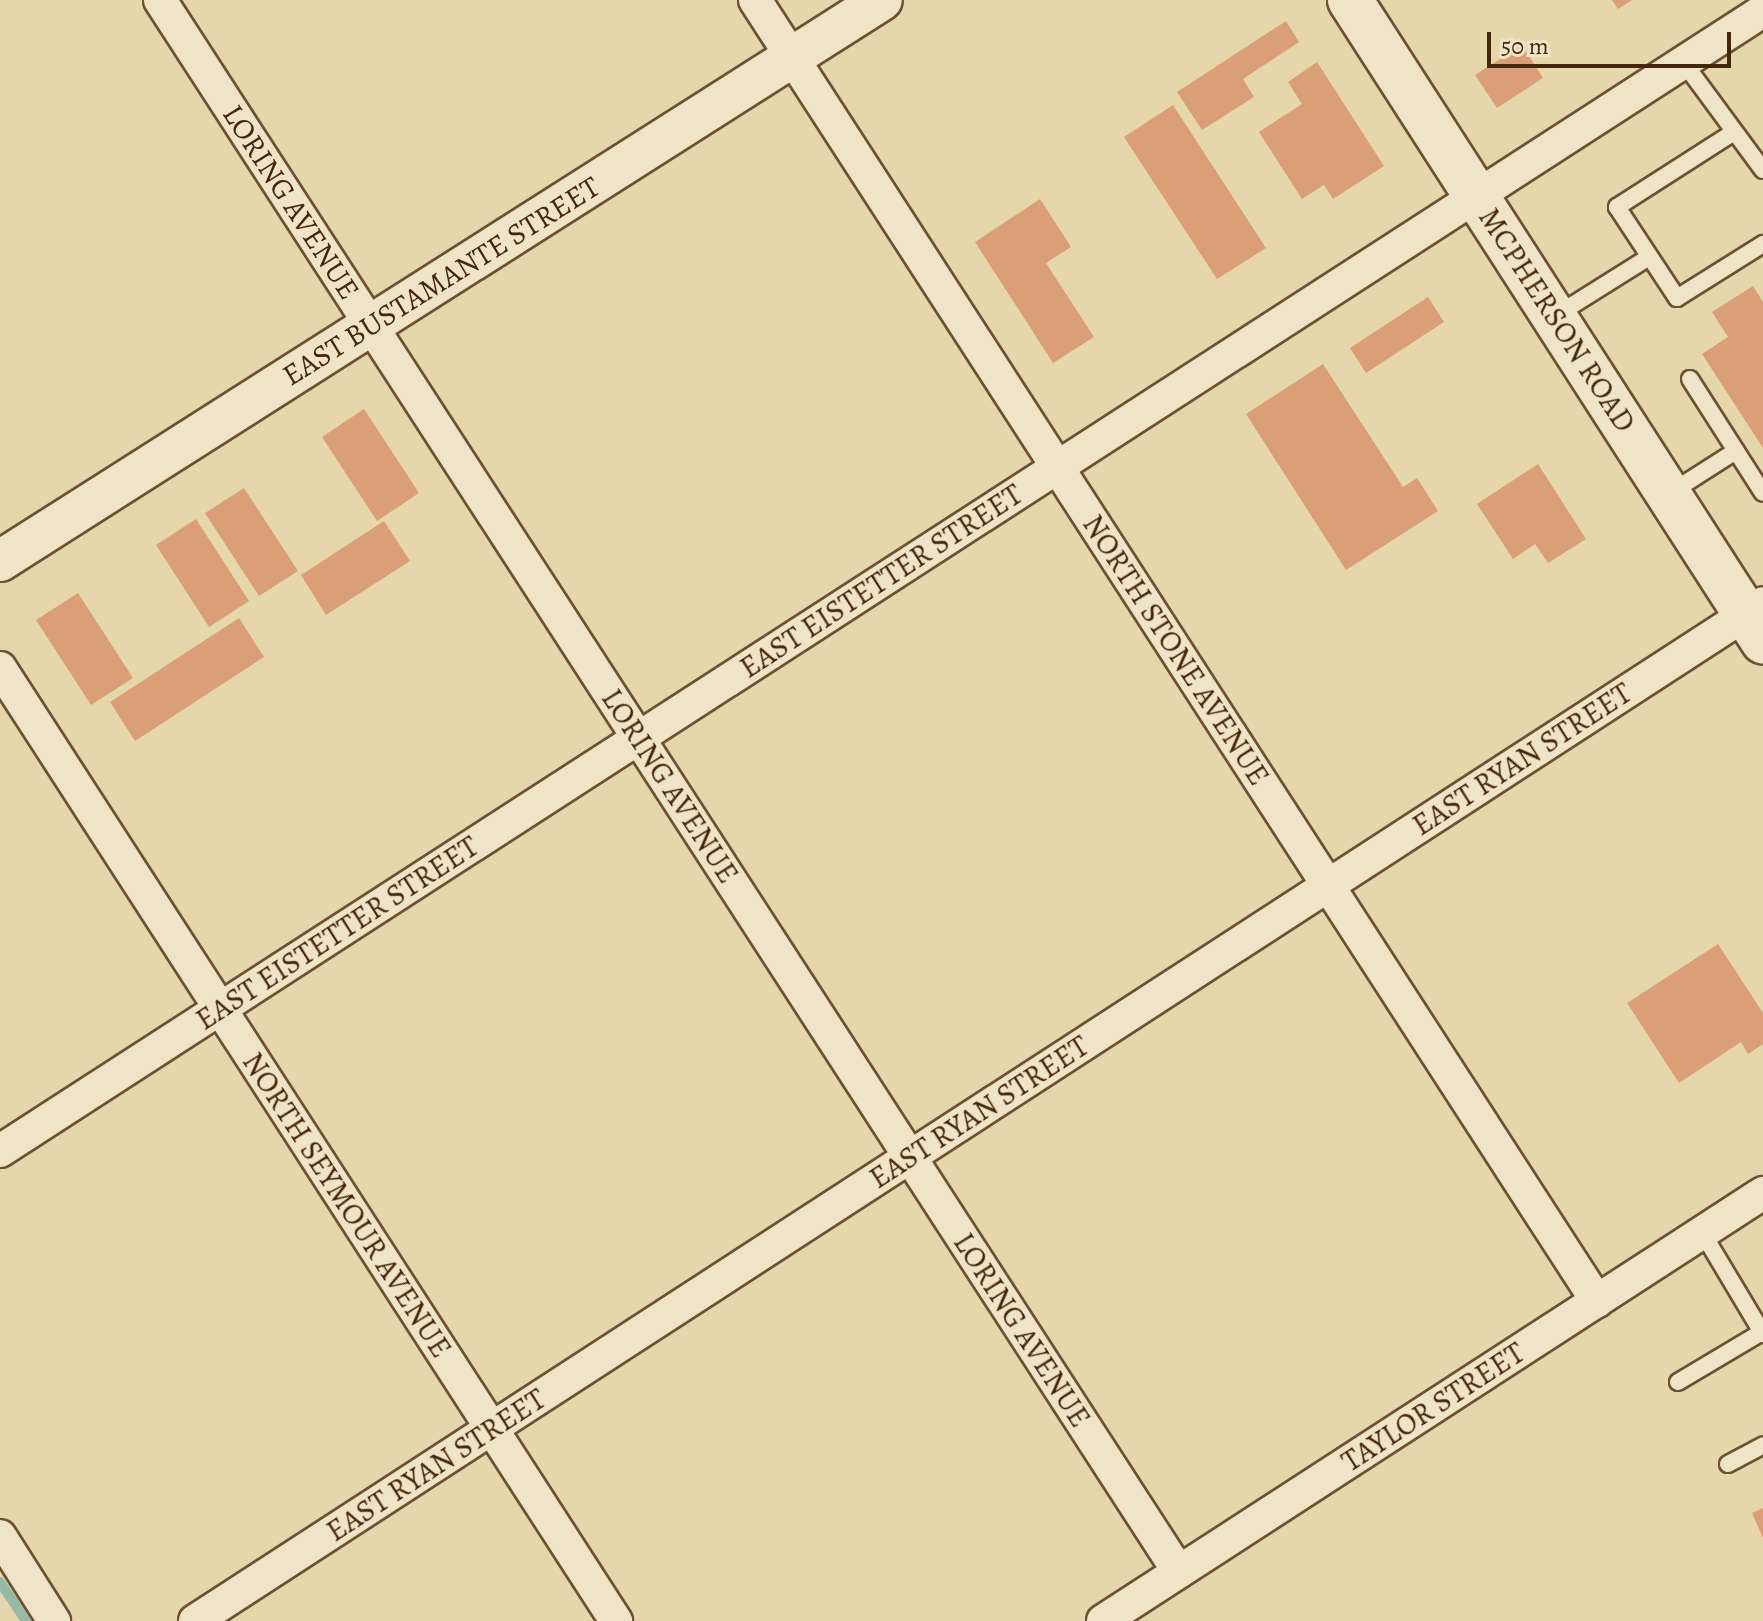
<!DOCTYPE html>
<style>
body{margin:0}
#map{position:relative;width:1763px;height:1621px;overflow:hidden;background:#e6d6ab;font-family:Alegreya,serif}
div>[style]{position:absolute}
.stream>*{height:10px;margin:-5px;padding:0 5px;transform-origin:5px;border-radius:5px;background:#97b9a6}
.building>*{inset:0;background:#da9f77}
.roads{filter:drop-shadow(2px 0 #6c5233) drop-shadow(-2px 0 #6c5233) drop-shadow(0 2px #6c5233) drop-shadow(0 -2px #6c5233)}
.service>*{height:16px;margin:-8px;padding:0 8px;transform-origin:8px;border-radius:8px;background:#efe4c8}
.minor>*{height:32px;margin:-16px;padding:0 16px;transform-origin:16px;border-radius:16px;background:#efe4c8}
.tertiary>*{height:40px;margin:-20px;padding:0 20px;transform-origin:20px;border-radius:20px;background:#efe4c8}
.secondary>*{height:44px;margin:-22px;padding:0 22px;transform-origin:22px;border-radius:22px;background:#efe4c8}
span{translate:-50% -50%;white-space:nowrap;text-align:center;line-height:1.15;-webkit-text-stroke:6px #efe4c8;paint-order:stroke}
.street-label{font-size:30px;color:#43260b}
.scale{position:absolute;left:1487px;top:32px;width:244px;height:36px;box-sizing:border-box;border:4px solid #43260b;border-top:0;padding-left:10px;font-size:24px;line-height:28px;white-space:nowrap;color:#43260b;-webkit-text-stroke:6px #efe4c8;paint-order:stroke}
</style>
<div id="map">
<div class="stream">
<i style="left:0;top:1582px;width:47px;rotate:56.3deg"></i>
</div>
<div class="building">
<i style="clip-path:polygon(1612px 0,1632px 0,1618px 9px)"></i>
<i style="clip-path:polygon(1286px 21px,1299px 42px,1243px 79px,1254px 97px,1202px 130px,1177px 92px)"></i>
<i style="clip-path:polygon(1522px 45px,1543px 78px,1497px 108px,1475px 75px)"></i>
<i style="clip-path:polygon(1317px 62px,1384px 166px,1333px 199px,1324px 185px,1302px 199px,1259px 132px,1302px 104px,1288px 82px)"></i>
<i style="clip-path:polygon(1173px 105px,1266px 248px,1217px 279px,1124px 137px)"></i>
<i style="clip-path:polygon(1040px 199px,1071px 247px,1046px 263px,1094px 337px,1053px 363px,975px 242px)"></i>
<i style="clip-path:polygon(1753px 286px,1763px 302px,1763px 448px,1702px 354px,1728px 337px,1712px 312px)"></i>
<i style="clip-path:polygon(1428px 297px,1444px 322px,1366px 373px,1350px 348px)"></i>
<i style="clip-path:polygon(1323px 364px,1403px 487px,1417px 478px,1438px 511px,1346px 570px,1246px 414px)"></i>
<i style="clip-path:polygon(364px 409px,419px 493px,377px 521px,322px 437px)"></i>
<i style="clip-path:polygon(1538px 464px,1586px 539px,1548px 563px,1535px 544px,1513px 559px,1477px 504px)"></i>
<i style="clip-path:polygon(244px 488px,298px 571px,259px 596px,205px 513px)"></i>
<i style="clip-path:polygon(196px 519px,249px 601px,209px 627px,156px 545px)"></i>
<i style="clip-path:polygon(384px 521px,410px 561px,326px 615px,301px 575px)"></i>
<i style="clip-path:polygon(78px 593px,133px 678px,91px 705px,36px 620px)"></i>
<i style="clip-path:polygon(239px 618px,264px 657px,135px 741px,110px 702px)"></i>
<i style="clip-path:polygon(1718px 944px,1763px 1013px,1763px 1044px,1748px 1054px,1741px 1042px,1679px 1083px,1627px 1003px)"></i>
<i style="clip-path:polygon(1763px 1508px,1763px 1538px,1752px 1513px)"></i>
</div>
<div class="roads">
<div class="service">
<i style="left:1684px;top:63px;width:133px;rotate:53.6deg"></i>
<i style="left:1734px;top:132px;width:139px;rotate:147.3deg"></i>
<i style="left:1617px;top:207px;width:109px;rotate:56.6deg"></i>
<i style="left:1677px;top:298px;width:102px;rotate:-32.1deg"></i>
<i style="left:1555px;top:316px;width:111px;rotate:-32.1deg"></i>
<i style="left:1690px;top:379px;width:135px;rotate:57.4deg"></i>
<i style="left:1670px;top:493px;width:78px;rotate:-32.5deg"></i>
<i style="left:1702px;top:1232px;width:119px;rotate:59.1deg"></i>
<i style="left:1678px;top:1382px;width:98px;rotate:-30.8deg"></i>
<i style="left:1728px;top:1464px;width:40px;rotate:-28deg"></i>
</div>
<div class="minor">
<i style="left:160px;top:0;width:1873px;rotate:57.05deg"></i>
<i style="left:755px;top:0;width:1550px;rotate:57.09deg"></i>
<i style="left:0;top:668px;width:1135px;rotate:57.12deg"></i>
<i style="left:0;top:1151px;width:2099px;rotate:-32.89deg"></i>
<i style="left:0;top:1536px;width:101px;rotate:57.6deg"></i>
<i style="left:195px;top:1621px;width:1869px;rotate:-32.99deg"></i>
<i style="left:1103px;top:1621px;width:787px;rotate:-32.96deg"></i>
</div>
<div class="tertiary">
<i style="left:0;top:561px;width:1045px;rotate:-32.46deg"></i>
</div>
<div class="secondary">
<i style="left:1350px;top:0;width:763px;rotate:57.21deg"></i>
</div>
</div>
<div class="street-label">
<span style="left:291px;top:202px;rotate:57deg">LORING AVENUE</span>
<span style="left:441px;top:281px;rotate:-32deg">EAST BUSTAMANTE STREET</span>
<span style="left:1557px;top:320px;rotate:57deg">MCPHERSON ROAD</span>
<span style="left:881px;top:581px;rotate:-33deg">EAST EISTETTER STREET</span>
<span style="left:1176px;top:650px;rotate:57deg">NORTH STONE AVENUE</span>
<span style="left:1522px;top:759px;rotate:-33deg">EAST RYAN STREET</span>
<span style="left:670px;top:786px;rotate:57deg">LORING AVENUE</span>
<span style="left:337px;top:933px;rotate:-33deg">EAST EISTETTER STREET</span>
<span style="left:979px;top:1112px;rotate:-33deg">EAST RYAN STREET</span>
<span style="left:347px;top:1205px;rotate:57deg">NORTH SEYMOUR AVENUE</span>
<span style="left:1022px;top:1330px;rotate:57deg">LORING AVENUE</span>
<span style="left:1433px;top:1407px;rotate:-33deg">TAYLOR STREET</span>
<span style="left:436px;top:1465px;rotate:-33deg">EAST RYAN STREET</span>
</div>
<div class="scale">50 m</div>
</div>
